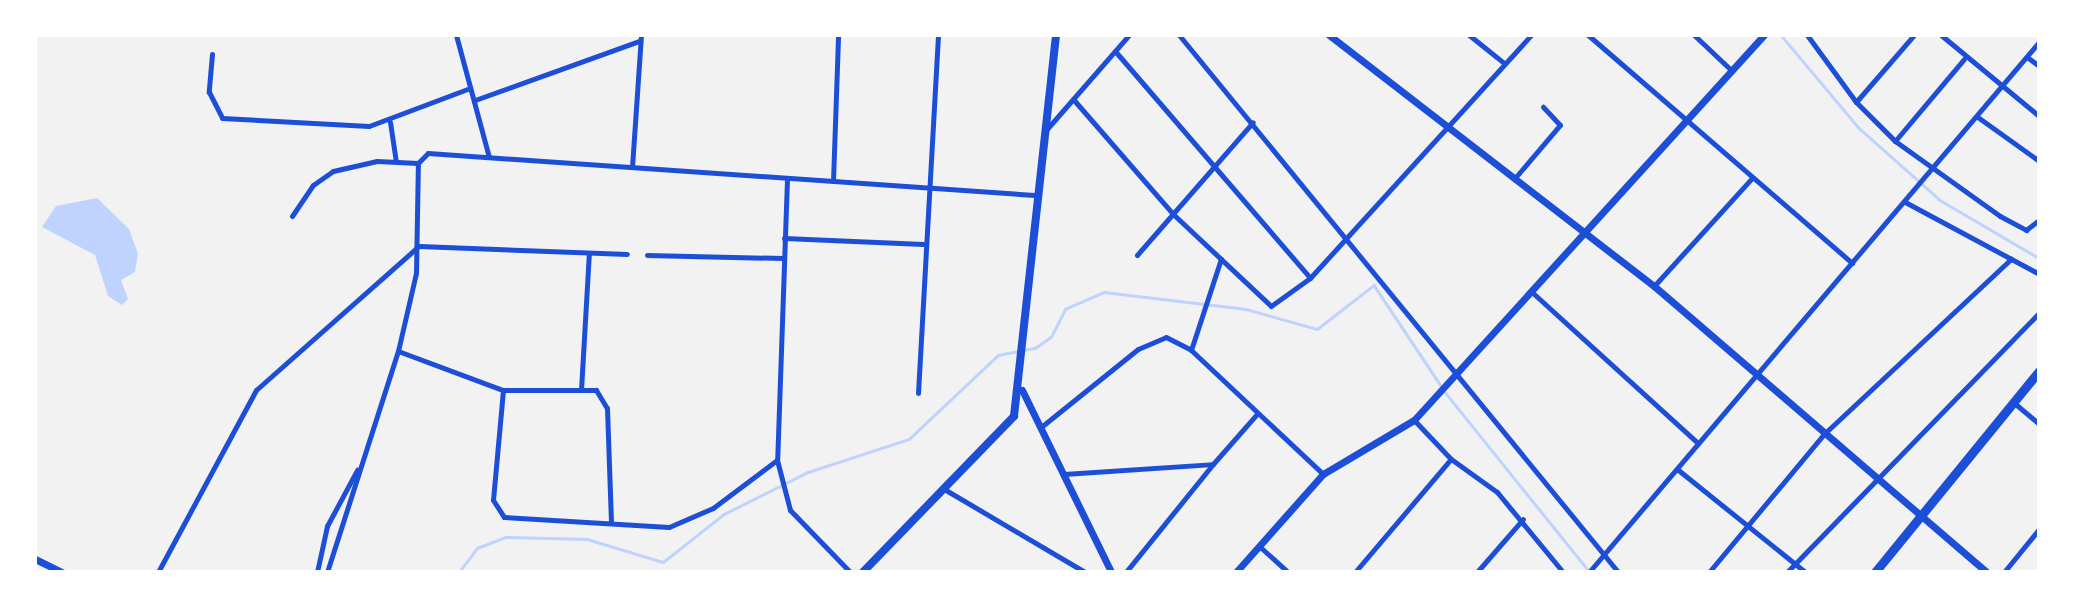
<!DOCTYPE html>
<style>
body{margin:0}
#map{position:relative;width:2074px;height:607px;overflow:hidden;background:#f2f2f2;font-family:"Varela Round",sans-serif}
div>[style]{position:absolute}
.water>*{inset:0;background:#bfd3fe}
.stream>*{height:2.5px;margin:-1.25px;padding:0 1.25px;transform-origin:1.25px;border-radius:1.25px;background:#bfd3fe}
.minor>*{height:5px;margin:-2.5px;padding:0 2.5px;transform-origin:2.5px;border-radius:2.5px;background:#1d4ed8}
.tertiary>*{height:7px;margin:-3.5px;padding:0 3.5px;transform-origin:3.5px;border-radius:3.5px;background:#1d4ed8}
.secondary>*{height:8px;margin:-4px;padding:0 4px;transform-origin:4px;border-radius:4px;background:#1d4ed8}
.primary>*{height:9px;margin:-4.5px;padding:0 4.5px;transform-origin:4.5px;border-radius:4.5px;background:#1d4ed8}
span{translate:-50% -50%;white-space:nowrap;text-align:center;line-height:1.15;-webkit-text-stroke:5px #fff;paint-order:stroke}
.frame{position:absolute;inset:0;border:37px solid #fff;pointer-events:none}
</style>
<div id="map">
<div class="water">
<i style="clip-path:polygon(97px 198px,129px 229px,138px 254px,135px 272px,121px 280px,128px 299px,122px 305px,108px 296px,95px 255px,42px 227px,56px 206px)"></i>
</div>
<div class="stream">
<i style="left:1781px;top:35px;width:121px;rotate:50deg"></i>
<i style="left:1859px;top:128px;width:108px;rotate:41.6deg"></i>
<i style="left:1940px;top:200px;width:115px;rotate:30.4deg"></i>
<i style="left:459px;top:572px;width:30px;rotate:-53deg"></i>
<i style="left:477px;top:548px;width:30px;rotate:-21deg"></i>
<i style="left:505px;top:537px;width:82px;rotate:1.4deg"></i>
<i style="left:587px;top:539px;width:79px;rotate:16.8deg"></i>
<i style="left:663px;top:562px;width:78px;rotate:-38.2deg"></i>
<i style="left:724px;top:514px;width:94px;rotate:-26.6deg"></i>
<i style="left:808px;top:472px;width:106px;rotate:-18.1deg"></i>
<i style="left:909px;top:439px;width:122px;rotate:-43.3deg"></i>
<i style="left:998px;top:355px;width:38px;rotate:-11deg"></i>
<i style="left:1035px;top:348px;width:19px;rotate:-35deg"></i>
<i style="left:1051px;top:337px;width:31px;rotate:-63deg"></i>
<i style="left:1065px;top:309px;width:43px;rotate:-23.6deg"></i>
<i style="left:1104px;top:292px;width:143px;rotate:6.8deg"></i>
<i style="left:1246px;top:309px;width:74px;rotate:15.7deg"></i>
<i style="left:1317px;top:329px;width:72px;rotate:-37.7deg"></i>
<i style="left:1374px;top:285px;width:128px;rotate:56.4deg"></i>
<i style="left:1445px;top:392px;width:230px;rotate:51.2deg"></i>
</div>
<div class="minor">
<i style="left:456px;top:35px;width:126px;rotate:74.9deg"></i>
<i style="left:1179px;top:35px;width:694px;rotate:50.73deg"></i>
<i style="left:1469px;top:35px;width:45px;rotate:38.7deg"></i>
<i style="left:1588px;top:35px;width:349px;rotate:40.8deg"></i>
<i style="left:1694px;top:35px;width:51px;rotate:43.4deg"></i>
<i style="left:1807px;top:35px;width:83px;rotate:53.8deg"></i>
<i style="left:1856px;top:102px;width:55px;rotate:45deg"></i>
<i style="left:1895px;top:141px;width:129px;rotate:35.5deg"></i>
<i style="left:2000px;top:216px;width:30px;rotate:28deg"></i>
<i style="left:2026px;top:230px;width:16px;rotate:-38deg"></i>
<i style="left:1941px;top:35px;width:127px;rotate:39.6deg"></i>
<i style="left:1115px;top:51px;width:299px;rotate:49.3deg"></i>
<i style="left:212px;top:54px;width:38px;rotate:95deg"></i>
<i style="left:209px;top:92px;width:29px;rotate:63deg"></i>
<i style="left:222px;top:118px;width:147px;rotate:3.1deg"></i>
<i style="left:369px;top:126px;width:108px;rotate:-20.6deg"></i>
<i style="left:2027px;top:57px;width:15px;rotate:37deg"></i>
<i style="left:1073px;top:99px;width:152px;rotate:49deg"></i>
<i style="left:1173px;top:214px;width:134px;rotate:43.2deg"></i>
<i style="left:1271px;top:306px;width:48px;rotate:-35.7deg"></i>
<i style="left:1310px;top:278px;width:328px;rotate:-47.7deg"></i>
<i style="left:475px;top:100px;width:174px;rotate:-19.8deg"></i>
<i style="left:1856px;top:102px;width:89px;rotate:-49.1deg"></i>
<i style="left:1979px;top:118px;width:74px;rotate:35.6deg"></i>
<i style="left:390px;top:122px;width:40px;rotate:81.5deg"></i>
<i style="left:1046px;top:130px;width:126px;rotate:-48.9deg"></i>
<i style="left:1895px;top:141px;width:107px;rotate:-49.9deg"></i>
<i style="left:632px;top:167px;width:132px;rotate:-86.1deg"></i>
<i style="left:787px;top:179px;width:281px;rotate:92deg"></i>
<i style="left:777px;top:460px;width:52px;rotate:75.4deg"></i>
<i style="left:790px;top:510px;width:86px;rotate:45.9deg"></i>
<i style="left:1514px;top:179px;width:71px;rotate:-49.6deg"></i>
<i style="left:1560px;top:125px;width:25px;rotate:-133deg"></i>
<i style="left:833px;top:181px;width:146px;rotate:-88deg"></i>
<i style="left:1905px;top:202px;width:152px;rotate:28.2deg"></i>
<i style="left:292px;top:216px;width:37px;rotate:-56deg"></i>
<i style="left:313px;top:185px;width:24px;rotate:-35deg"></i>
<i style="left:333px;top:171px;width:45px;rotate:-12.8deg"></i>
<i style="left:377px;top:161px;width:41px;rotate:2.8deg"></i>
<i style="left:784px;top:238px;width:139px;rotate:2.5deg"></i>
<i style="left:647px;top:255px;width:136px;rotate:1.3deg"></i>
<i style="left:1137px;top:255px;width:176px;rotate:-48.9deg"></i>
<i style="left:1654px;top:286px;width:146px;rotate:-47.8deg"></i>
<i style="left:1534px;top:294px;width:222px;rotate:42.3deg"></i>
<i style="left:1191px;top:350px;width:96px;rotate:-71.8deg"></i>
<i style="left:398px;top:351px;width:112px;rotate:20.4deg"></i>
<i style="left:503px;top:390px;width:93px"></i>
<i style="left:596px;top:390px;width:21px;rotate:59deg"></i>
<i style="left:607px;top:408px;width:115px;rotate:88deg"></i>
<i style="left:503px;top:390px;width:110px;rotate:95.2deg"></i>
<i style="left:493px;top:500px;width:20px;rotate:57deg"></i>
<i style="left:504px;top:517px;width:165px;rotate:3.5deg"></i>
<i style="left:669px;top:527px;width:48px;rotate:-23.4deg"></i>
<i style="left:713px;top:508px;width:80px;rotate:-36.9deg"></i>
<i style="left:581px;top:390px;width:137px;rotate:-86.7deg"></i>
<i style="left:918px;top:393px;width:359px;rotate:-86.8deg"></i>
<i style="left:2013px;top:402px;width:34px;rotate:40deg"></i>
<i style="left:1414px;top:420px;width:54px;rotate:46.5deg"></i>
<i style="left:1451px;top:459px;width:57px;rotate:35.7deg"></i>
<i style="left:1497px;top:492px;width:104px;rotate:50.5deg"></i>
<i style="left:1041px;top:427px;width:124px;rotate:-38.8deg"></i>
<i style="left:1138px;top:349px;width:30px;rotate:-23deg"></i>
<i style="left:1166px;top:337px;width:28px;rotate:27deg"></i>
<i style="left:1191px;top:350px;width:181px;rotate:43.2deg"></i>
<i style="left:1213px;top:464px;width:67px;rotate:-48.7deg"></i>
<i style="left:1677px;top:469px;width:164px;rotate:38.8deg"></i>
<i style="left:1064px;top:474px;width:149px;rotate:-3.8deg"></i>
<i style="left:1213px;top:464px;width:139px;rotate:128.9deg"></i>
<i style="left:944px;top:489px;width:164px;rotate:30.5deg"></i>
<i style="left:1259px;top:546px;width:39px;rotate:42deg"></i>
<i style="left:158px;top:572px;width:207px;rotate:-61.7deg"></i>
<i style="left:256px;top:390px;width:217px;rotate:-41.5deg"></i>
<i style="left:419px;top:246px;width:208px;rotate:2.2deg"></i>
<i style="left:317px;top:572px;width:47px;rotate:-77.7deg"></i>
<i style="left:327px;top:526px;width:64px;rotate:-61.8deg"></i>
<i style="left:327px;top:572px;width:232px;rotate:-72.2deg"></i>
<i style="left:398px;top:351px;width:80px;rotate:-77deg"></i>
<i style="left:416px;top:273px;width:110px;rotate:-89deg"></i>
<i style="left:418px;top:163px;width:14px;rotate:-45deg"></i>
<i style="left:428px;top:153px;width:608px;rotate:3.96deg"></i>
<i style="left:1355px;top:572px;width:148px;rotate:-49.7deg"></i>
<i style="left:1477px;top:572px;width:70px;rotate:-49deg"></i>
<i style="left:1589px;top:572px;width:695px;rotate:-49.67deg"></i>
<i style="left:1709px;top:572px;width:181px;rotate:-50.2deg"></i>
<i style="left:1825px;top:433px;width:255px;rotate:-43.1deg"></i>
<i style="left:1787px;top:572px;width:361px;rotate:-45.8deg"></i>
<i style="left:2004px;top:572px;width:55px;rotate:-50.9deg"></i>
</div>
<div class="tertiary">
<i style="left:1329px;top:35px;width:411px;rotate:37.7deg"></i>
<i style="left:1654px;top:286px;width:439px;rotate:40.7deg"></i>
<i style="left:1022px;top:390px;width:203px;rotate:63.9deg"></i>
<i style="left:35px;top:559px;width:30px;rotate:26deg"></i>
<i style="left:1236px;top:572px;width:131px;rotate:-48.4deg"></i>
<i style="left:1323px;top:474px;width:106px;rotate:-30.7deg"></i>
<i style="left:1414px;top:420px;width:520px;rotate:-47.73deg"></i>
</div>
<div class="secondary">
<i style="left:863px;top:572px;width:217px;rotate:-45.9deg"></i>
<i style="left:1014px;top:416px;width:383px;rotate:-83.7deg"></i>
</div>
<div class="primary">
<i style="left:1875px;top:572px;width:259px;rotate:-50.8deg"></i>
</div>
<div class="frame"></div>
</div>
